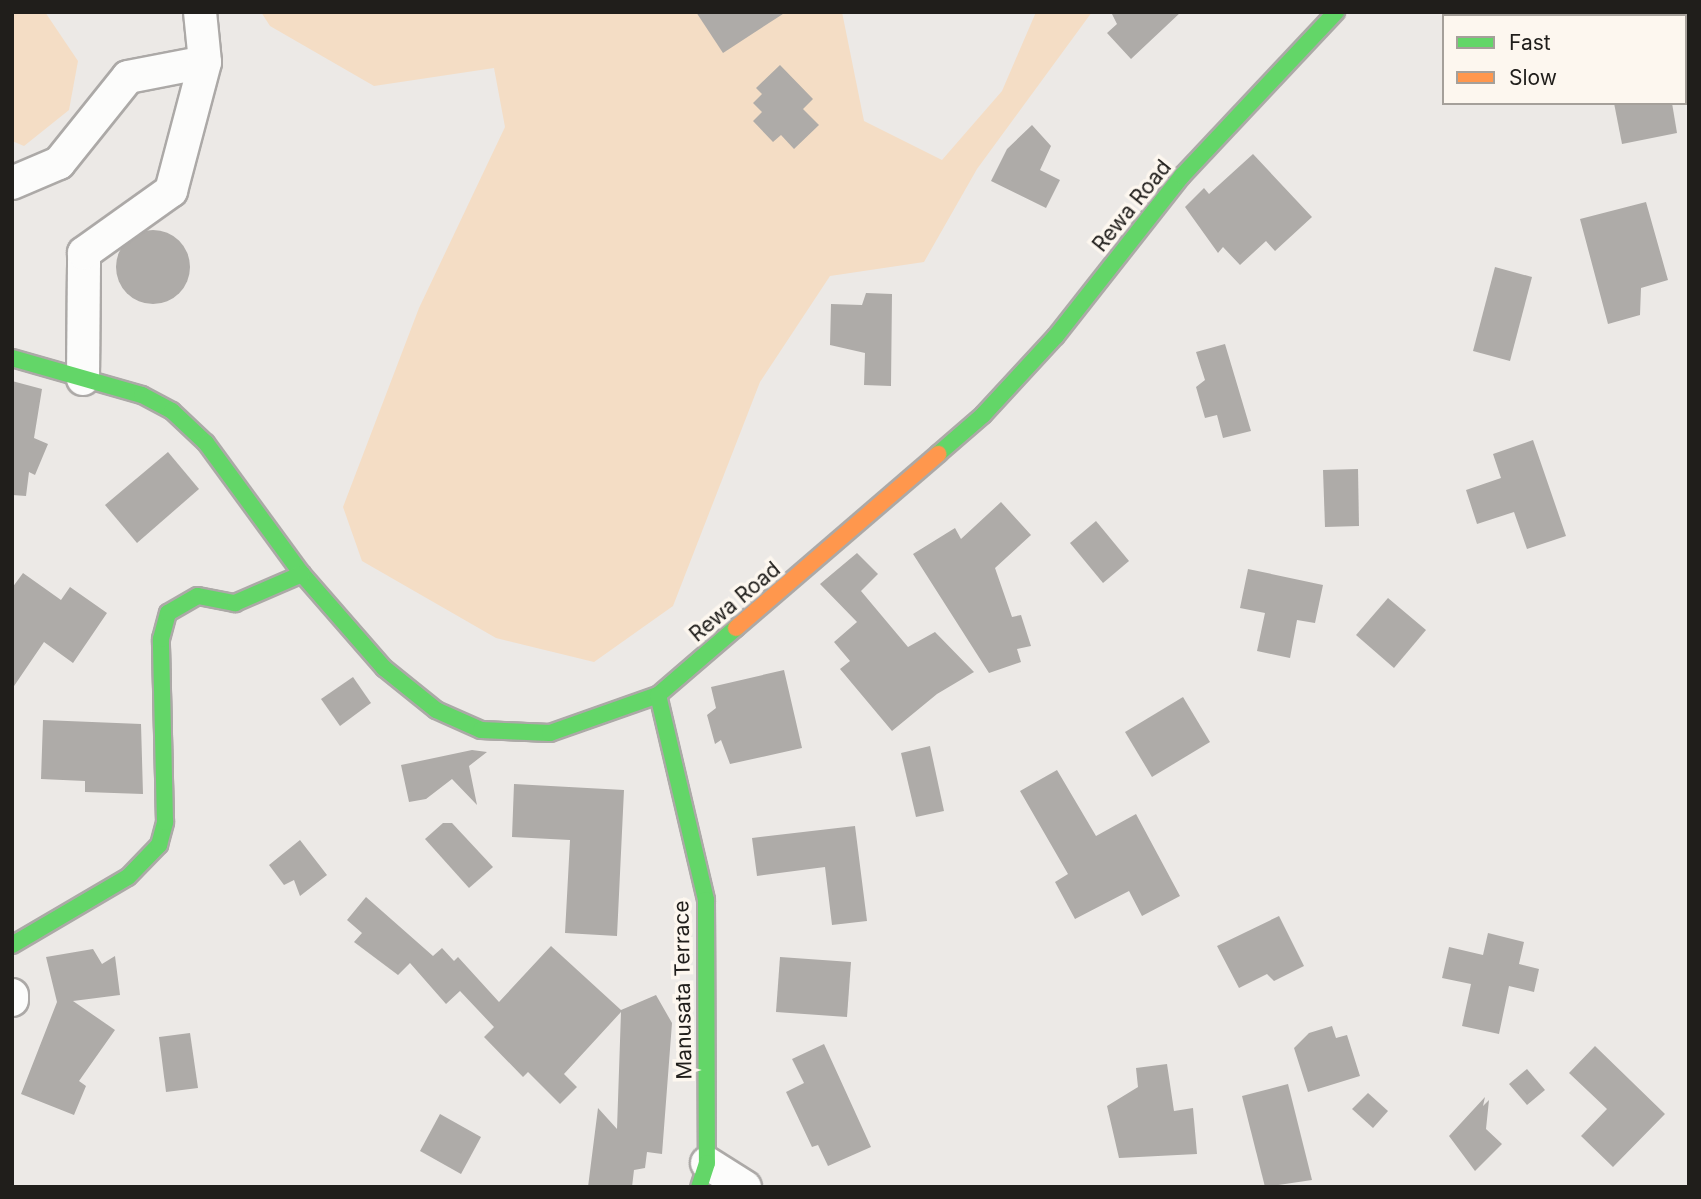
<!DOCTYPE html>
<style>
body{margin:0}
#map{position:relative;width:1701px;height:1199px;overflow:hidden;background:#ece9e6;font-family:Inter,sans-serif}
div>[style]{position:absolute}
.green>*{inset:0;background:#f4ddc5}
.building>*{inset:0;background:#aeaba8}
.round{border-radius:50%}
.roads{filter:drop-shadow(2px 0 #aca9a7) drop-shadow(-2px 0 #aca9a7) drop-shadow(0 2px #aca9a7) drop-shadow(0 -2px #aca9a7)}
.street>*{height:32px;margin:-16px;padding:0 16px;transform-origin:16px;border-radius:16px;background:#fcfcfb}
.fast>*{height:16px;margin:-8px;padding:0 8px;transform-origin:8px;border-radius:8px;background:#63d668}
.slow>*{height:16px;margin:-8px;padding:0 8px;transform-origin:8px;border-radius:8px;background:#ff974d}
span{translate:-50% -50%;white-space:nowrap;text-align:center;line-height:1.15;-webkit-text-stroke:7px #fdf7ef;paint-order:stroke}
.street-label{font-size:21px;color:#201e1b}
.frame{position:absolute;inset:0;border:14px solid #201e1b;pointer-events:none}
.legend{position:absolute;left:1442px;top:14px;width:245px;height:91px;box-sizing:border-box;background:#fdf7ef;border:2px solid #a5a09a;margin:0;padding:9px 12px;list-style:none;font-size:21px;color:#201e1b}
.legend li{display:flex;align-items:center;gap:14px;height:35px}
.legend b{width:35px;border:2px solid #a5a09a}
</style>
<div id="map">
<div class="green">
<i style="clip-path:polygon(12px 12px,45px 12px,78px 61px,69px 110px,24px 146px,12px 141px)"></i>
<i style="clip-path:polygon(261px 12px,842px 12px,864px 121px,942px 160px,1002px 91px,1036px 12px,1092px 12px,977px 169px,924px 262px,830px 276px,760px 382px,673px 606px,594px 662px,496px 638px,362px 561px,343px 507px,419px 308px,505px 127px,494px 68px,374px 86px,270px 26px)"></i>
</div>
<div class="building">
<i style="clip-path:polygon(696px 12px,786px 12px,723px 53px)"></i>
<i style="clip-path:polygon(1111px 12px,1181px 12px,1131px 59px,1107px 33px,1117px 24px)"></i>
<i style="clip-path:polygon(780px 65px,813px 99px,803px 109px,819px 125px,794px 149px,781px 135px,773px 142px,753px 121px,762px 112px,753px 103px,762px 94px,756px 88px)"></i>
<i style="clip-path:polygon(1614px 103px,1672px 103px,1677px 133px,1622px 144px)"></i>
<i style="clip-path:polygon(1032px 125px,1051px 146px,1040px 170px,1060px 180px,1046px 208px,991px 181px,1007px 149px)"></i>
<i style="clip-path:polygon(1253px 154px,1312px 217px,1275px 251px,1266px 241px,1240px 265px,1223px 247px,1218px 253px,1185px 207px,1204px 188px,1209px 194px)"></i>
<i style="clip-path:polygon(1646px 202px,1668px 280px,1641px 288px,1640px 315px,1608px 324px,1580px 219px)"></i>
<i class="round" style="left:116px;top:230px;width:74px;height:74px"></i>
<i style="clip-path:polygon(1495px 267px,1532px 277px,1510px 361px,1473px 351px)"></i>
<i style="clip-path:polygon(866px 293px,892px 294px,891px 386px,864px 385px,865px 353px,830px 345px,831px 304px,862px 305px)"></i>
<i style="clip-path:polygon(1225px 344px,1251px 431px,1223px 438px,1217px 415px,1205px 418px,1196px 387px,1205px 380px,1196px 352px)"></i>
<i style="clip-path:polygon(12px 381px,42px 389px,34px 438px,48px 444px,35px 475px,29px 472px,26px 496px,12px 495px)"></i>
<i style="clip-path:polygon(1533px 440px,1566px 536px,1527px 549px,1514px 512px,1477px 524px,1466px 490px,1501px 478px,1493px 454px)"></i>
<i style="clip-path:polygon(168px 452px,199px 489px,137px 543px,105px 505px)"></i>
<i style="clip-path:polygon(1358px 469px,1359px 526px,1325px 527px,1323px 470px)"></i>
<i style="clip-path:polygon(1001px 502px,1031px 535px,995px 568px,1012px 617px,1021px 615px,1031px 646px,1017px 649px,1021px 662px,989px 673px,913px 554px,955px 528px,961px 539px)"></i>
<i style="clip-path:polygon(1096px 521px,1129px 561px,1103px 583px,1070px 543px)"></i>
<i style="clip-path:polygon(857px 553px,878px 574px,861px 591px,908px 647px,935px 632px,974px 672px,937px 694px,892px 731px,840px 669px,850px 661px,834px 642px,857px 622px,820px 584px)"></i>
<i style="clip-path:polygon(1248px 569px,1323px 585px,1315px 623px,1297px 620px,1290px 658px,1257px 651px,1265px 613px,1240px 608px)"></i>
<i style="clip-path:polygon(23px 573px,61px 600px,70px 587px,107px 613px,73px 663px,44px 642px,12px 689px,12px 588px)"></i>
<i style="clip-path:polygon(1388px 598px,1426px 630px,1394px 668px,1356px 635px)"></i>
<i style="clip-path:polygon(784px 670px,802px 748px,730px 764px,721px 740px,715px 744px,707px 715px,716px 708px,711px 687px)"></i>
<i style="clip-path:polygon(353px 677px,371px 703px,340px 726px,321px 699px)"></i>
<i style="clip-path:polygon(1183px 697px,1210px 742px,1152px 777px,1125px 732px)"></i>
<i style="clip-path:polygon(43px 720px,141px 724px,143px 794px,85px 792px,85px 781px,41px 779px)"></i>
<i style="clip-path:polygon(930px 746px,944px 811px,916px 817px,901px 753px)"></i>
<i style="clip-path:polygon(472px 750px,487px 752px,469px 766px,477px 805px,452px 779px,426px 799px,409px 802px,401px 765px)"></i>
<i style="clip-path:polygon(1057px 770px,1096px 836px,1136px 814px,1180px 896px,1142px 916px,1129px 891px,1075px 919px,1055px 882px,1068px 874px,1020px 791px)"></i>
<i style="clip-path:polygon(514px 784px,624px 790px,617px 936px,565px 933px,570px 840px,512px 837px)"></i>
<i style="clip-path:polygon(443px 823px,452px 823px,493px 867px,469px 888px,425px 839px)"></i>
<i style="clip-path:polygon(855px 826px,867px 921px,832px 925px,825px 867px,757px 876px,752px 838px)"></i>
<i style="clip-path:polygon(300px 840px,327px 875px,300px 896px,294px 880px,284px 885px,269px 865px)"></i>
<i style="clip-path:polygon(366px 897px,433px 956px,442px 948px,454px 961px,458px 957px,499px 1002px,551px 946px,621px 1010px,656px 995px,672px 1023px,662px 1154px,647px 1152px,645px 1168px,634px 1170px,632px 1187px,588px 1187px,598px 1108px,617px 1129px,621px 1012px,564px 1074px,577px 1087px,560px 1104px,528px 1072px,523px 1077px,484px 1037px,494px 1027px,460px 991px,446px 1004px,410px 963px,398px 975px,354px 942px,362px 933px,347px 920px)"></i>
<i style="clip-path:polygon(1279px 916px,1304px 966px,1274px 981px,1267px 974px,1239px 988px,1217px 946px)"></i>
<i style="clip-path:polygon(1488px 933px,1524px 942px,1519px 964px,1539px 969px,1534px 992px,1509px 986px,1499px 1034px,1462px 1026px,1471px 984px,1442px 978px,1449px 947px,1483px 955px)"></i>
<i style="clip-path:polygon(93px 949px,102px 964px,115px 956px,120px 995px,73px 1001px,115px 1030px,79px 1081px,86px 1086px,74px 1115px,21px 1094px,57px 1002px,46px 957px)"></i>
<i style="clip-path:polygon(780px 957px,851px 962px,847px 1017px,776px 1012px)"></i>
<i style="clip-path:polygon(1332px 1026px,1336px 1038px,1347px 1035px,1360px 1076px,1308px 1092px,1294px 1048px,1309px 1033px)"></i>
<i style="clip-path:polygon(190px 1033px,198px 1088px,166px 1092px,159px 1037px)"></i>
<i style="clip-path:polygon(824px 1044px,871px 1147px,828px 1166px,818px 1145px,812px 1147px,786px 1092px,804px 1083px,792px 1059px)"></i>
<i style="clip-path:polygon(1595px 1046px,1665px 1114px,1613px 1167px,1581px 1136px,1607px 1109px,1569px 1073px)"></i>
<i style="clip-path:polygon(1167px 1064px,1174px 1111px,1193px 1108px,1197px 1154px,1119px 1158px,1107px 1106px,1138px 1087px,1136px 1068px)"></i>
<i style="clip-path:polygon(1527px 1069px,1545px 1090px,1527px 1105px,1509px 1084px)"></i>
<i style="clip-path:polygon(1288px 1084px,1312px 1180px,1265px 1187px,1242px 1096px)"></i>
<i style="clip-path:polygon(1368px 1093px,1388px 1111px,1373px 1128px,1352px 1109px)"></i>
<i style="clip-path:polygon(1485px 1097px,1483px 1106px,1489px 1100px,1486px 1129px,1502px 1144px,1475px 1171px,1449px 1136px)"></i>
<i style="clip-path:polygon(440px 1114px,481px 1137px,461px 1174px,420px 1151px)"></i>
</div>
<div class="roads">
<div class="street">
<i style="left:12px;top:183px;width:51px;rotate:-23.1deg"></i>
<i style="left:59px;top:163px;width:110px;rotate:-51.3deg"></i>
<i style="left:128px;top:77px;width:78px;rotate:-11deg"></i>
<i style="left:83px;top:379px;width:126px;rotate:-89.5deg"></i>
<i style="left:84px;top:253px;width:107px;rotate:-35.5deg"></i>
<i style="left:171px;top:191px;width:133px;rotate:-75.2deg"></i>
<i style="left:205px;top:62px;width:50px;rotate:-95.7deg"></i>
<i style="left:12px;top:995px;width:5px;rotate:90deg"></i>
<i style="left:707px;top:1163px;width:45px;rotate:32.3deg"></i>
</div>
<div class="fast">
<i style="left:12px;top:358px;width:135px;rotate:15.9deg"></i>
<i style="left:142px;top:395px;width:34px;rotate:28deg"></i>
<i style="left:172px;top:411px;width:47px;rotate:43.3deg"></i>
<i style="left:206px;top:443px;width:162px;rotate:53.8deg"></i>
<i style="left:302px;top:574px;width:125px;rotate:48.9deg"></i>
<i style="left:384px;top:668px;width:67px;rotate:38.9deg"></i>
<i style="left:436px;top:710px;width:49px;rotate:24deg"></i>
<i style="left:481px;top:730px;width:69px;rotate:2.5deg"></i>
<i style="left:550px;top:733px;width:114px;rotate:-19.4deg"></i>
<i style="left:658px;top:695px;width:103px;rotate:-40.7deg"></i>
<i style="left:938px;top:454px;width:60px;rotate:-40.9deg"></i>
<i style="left:983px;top:415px;width:108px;rotate:-47.3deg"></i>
<i style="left:1056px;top:336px;width:204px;rotate:-51.8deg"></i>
<i style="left:1182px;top:176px;width:225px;rotate:-46.8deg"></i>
<i style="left:658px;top:695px;width:211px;rotate:76.8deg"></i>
<i style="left:706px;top:900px;width:263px;rotate:89.8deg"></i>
<i style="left:707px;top:1163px;width:25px;rotate:108deg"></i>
<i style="left:12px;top:945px;width:134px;rotate:-30.4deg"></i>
<i style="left:128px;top:877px;width:45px;rotate:-45.9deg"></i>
<i style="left:159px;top:845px;width:24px;rotate:-75deg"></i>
<i style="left:165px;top:822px;width:183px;rotate:-91.3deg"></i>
<i style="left:161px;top:639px;width:27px;rotate:-75deg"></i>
<i style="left:168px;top:613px;width:34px;rotate:-30deg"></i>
<i style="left:198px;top:596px;width:38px;rotate:11deg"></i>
<i style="left:235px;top:603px;width:73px;rotate:-23.4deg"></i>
</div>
<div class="slow">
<i style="left:736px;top:628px;width:267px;rotate:-40.7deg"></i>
</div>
</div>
<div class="street-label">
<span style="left:1132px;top:206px;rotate:-51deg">Rewa Road</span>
<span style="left:735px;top:602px;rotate:-40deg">Rewa Road</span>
<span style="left:683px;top:990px;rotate:-91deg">Manusata Terrace</span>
</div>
<div class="frame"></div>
<ul class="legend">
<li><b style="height:9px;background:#63d668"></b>Fast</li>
<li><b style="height:9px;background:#ff974d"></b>Slow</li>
</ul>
</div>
